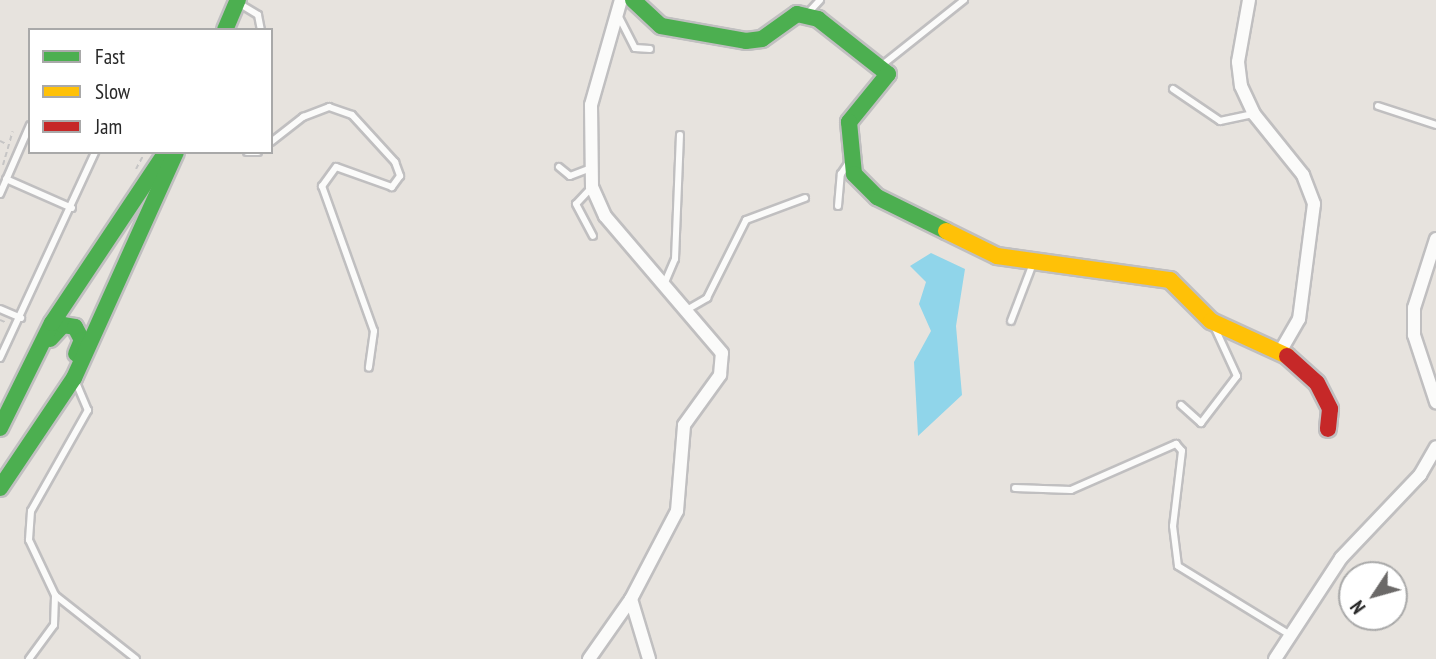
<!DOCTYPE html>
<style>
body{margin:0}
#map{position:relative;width:1436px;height:659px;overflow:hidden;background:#e7e3de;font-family:"PT Sans Narrow",sans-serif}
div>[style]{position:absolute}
.water>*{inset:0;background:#90d5ea}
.path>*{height:2px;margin-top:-1px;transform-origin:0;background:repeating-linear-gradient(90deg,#c6c5c5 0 5px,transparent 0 8.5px)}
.roads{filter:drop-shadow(2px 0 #c0bfc0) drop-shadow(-2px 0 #c0bfc0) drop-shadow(0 2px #c0bfc0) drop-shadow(0 -2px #c0bfc0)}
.lane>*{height:6px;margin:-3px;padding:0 3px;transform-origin:3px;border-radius:3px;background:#fbfbfa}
.street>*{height:12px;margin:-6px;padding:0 6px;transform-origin:6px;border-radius:6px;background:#fbfbfa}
.fast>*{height:16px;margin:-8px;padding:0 8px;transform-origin:8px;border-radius:8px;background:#4caf50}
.slow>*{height:16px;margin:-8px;padding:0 8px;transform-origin:8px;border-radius:8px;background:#ffc107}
.jam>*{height:16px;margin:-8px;padding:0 8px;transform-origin:8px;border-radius:8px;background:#c62828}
span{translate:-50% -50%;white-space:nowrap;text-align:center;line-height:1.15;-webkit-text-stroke:7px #fff;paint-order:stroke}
.legend{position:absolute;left:28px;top:28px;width:245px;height:126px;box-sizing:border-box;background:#fff;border:2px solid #a9a9a9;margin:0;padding:9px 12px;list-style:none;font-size:21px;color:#282828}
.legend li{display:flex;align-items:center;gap:14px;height:35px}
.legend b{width:35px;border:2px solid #a9a9a9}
.north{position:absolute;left:1338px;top:561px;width:70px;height:70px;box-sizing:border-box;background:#fff;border:2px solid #a9a9a9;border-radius:50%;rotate:234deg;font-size:19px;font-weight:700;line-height:28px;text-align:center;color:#282828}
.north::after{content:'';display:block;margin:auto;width:24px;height:32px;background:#6b6968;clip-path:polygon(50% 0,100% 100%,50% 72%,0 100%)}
</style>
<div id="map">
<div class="water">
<i style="clip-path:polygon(931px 253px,965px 269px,956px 326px,962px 395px,918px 436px,914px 362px,931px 331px,919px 304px,926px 282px,910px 266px)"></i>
</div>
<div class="path">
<i style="left:0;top:141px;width:7px;rotate:27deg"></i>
<i style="left:3px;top:165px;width:35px;rotate:-74deg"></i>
<i style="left:136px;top:169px;width:19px;rotate:-62deg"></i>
<i style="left:0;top:320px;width:8px;rotate:23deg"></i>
</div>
<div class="roads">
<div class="lane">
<i style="left:240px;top:4px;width:21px;rotate:31deg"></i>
<i style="left:258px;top:15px;width:15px;rotate:79deg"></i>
<i style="left:807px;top:14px;width:19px;rotate:-47deg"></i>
<i style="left:618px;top:15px;width:37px;rotate:63deg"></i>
<i style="left:635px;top:48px;width:15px;rotate:4deg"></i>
<i style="left:881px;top:66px;width:106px;rotate:-38.5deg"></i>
<i style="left:1173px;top:89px;width:57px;rotate:34.2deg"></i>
<i style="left:1220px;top:121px;width:35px;rotate:-12deg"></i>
<i style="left:1378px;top:106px;width:61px;rotate:18.1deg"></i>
<i style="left:271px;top:142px;width:41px;rotate:-38deg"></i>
<i style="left:303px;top:117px;width:28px;rotate:-21deg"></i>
<i style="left:329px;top:107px;width:24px;rotate:19deg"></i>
<i style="left:352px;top:115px;width:64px;rotate:47.5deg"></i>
<i style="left:395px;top:162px;width:15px;rotate:70deg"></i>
<i style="left:400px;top:176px;width:14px;rotate:126deg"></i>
<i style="left:392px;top:187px;width:59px;rotate:-160.3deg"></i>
<i style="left:336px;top:167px;width:24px;rotate:126deg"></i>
<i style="left:322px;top:186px;width:154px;rotate:70.3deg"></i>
<i style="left:374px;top:331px;width:37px;rotate:98deg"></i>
<i style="left:247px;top:152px;width:11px"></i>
<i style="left:559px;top:167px;width:14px;rotate:39deg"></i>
<i style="left:570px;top:176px;width:19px;rotate:-21deg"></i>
<i style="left:6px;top:179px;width:72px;rotate:23.7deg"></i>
<i style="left:592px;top:187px;width:23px;rotate:133deg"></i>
<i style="left:576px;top:204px;width:36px;rotate:62deg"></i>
<i style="left:0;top:194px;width:75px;rotate:-66.5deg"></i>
<i style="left:838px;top:206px;width:32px;rotate:-85deg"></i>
<i style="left:841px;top:174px;width:14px;rotate:-56deg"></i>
<i style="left:666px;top:280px;width:23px;rotate:-67deg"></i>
<i style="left:675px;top:259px;width:124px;rotate:-87.7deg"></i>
<i style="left:690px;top:308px;width:20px;rotate:-30deg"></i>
<i style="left:707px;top:298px;width:87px;rotate:-63.4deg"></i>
<i style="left:746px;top:220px;width:63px;rotate:-20.4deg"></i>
<i style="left:0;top:309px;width:23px;rotate:23deg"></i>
<i style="left:1011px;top:321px;width:59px;rotate:-69.1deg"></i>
<i style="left:0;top:358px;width:227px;rotate:-65.2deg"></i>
<i style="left:75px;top:380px;width:33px;rotate:67deg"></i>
<i style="left:88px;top:410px;width:116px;rotate:119.4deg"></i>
<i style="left:31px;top:511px;width:29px;rotate:94deg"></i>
<i style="left:29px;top:540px;width:61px;rotate:64.7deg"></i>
<i style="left:55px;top:595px;width:103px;rotate:38.3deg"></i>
<i style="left:1181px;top:405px;width:27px;rotate:42deg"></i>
<i style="left:1201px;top:423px;width:59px;rotate:-52.5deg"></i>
<i style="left:1237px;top:376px;width:55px;rotate:-114.7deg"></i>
<i style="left:1015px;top:488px;width:56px;rotate:2deg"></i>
<i style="left:1071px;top:490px;width:115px;rotate:-23.7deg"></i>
<i style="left:1176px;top:444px;width:9px;rotate:49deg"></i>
<i style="left:1182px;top:451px;width:76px;rotate:96.8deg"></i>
<i style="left:1173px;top:526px;width:40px;rotate:82.9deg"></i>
<i style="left:1178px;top:566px;width:132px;rotate:31.6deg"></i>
<i style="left:29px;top:659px;width:42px;rotate:-53.7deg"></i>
<i style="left:54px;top:625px;width:30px;rotate:-88deg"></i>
</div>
<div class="street">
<i style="left:1249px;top:0;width:63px;rotate:100.1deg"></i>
<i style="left:1238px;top:62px;width:24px;rotate:83deg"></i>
<i style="left:1241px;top:86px;width:31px;rotate:65deg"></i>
<i style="left:1254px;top:114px;width:78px;rotate:51.2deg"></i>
<i style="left:1303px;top:175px;width:31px;rotate:69deg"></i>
<i style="left:1314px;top:204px;width:116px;rotate:97.4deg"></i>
<i style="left:1299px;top:319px;width:36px;rotate:120deg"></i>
<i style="left:1436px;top:239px;width:72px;rotate:107.7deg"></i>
<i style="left:1414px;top:308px;width:27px;rotate:90deg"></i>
<i style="left:1414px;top:335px;width:71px;rotate:71.8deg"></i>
<i style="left:631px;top:599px;width:63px;rotate:73.3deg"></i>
<i style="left:589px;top:659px;width:73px;rotate:-55deg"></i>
<i style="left:631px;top:599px;width:99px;rotate:-62.4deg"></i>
<i style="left:677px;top:511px;width:86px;rotate:-85.3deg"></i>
<i style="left:684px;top:425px;width:62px;rotate:-54.2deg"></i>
<i style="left:720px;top:375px;width:22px;rotate:-85deg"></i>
<i style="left:722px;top:353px;width:180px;rotate:-130.5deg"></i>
<i style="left:605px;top:216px;width:32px;rotate:-114deg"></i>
<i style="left:592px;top:187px;width:82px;rotate:-90.7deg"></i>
<i style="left:591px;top:105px;width:109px;rotate:-74.1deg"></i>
<i style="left:1275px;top:659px;width:121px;rotate:-56.8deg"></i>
<i style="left:1341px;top:558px;width:115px;rotate:-46.4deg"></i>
<i style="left:1420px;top:475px;width:32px;rotate:-60deg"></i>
</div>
<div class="fast">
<i style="left:633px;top:0;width:38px;rotate:43deg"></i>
<i style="left:661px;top:26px;width:86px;rotate:10deg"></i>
<i style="left:746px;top:41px;width:16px;rotate:-7deg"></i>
<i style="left:762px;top:39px;width:43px;rotate:-35.5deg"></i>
<i style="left:797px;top:14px;width:22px;rotate:13deg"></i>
<i style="left:818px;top:19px;width:89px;rotate:38.2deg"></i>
<i style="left:888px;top:74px;width:62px;rotate:129.1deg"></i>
<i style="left:849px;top:122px;width:52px;rotate:84.5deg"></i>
<i style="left:854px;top:174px;width:33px;rotate:45deg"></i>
<i style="left:877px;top:197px;width:77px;rotate:26.2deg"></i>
<i style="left:225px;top:30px;width:33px;rotate:-67deg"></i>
<i style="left:50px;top:339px;width:19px;rotate:-47deg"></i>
<i style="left:63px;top:325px;width:12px;rotate:9deg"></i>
<i style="left:75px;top:327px;width:15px;rotate:62deg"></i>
<i style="left:82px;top:340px;width:15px;rotate:113deg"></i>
<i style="left:0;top:428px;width:117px;rotate:-63.7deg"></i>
<i style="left:52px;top:323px;width:206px;rotate:-56.3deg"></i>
<i style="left:0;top:488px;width:133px;rotate:-56.1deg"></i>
<i style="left:74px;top:378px;width:248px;rotate:-65.7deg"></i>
</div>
<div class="slow">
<i style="left:946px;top:231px;width:57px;rotate:26.1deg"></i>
<i style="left:997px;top:256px;width:175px;rotate:7.9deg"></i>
<i style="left:1170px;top:280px;width:58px;rotate:45deg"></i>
<i style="left:1211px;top:321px;width:84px;rotate:24.7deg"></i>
</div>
<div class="jam">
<i style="left:1287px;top:356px;width:40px;rotate:42deg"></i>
<i style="left:1317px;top:383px;width:29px;rotate:63deg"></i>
<i style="left:1330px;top:409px;width:20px;rotate:96deg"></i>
</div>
</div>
<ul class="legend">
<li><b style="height:9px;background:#4caf50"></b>Fast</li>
<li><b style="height:9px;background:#ffc107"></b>Slow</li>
<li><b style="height:9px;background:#c62828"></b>Jam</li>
</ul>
<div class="north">N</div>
</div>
